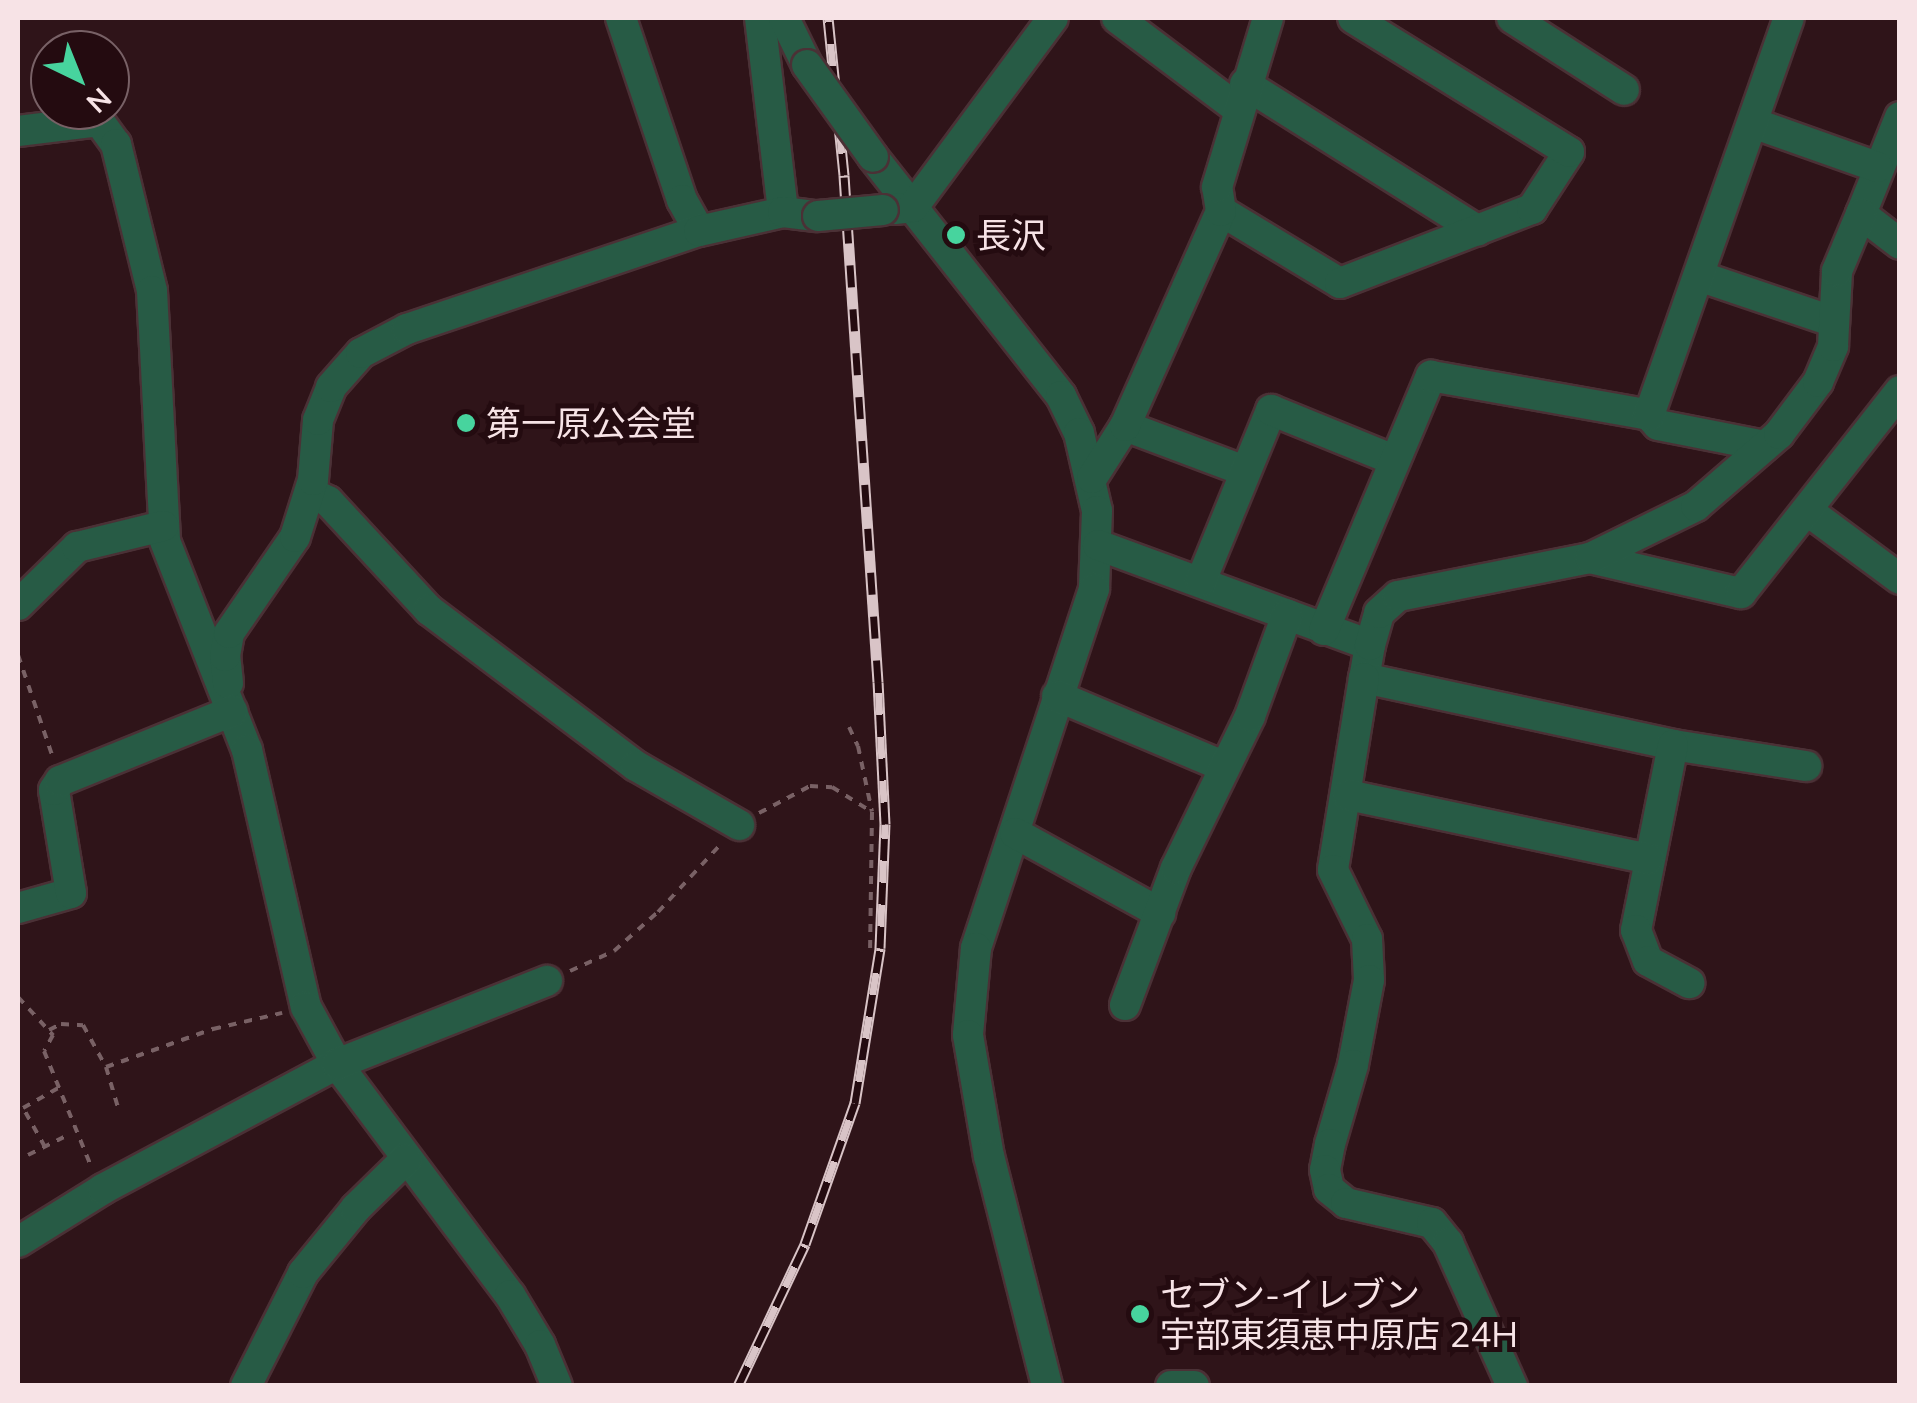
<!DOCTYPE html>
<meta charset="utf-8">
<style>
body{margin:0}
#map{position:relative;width:1917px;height:1403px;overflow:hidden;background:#2f1419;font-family:Mulish,"Noto Sans JP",sans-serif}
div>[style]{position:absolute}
.path>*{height:4px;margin-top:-2px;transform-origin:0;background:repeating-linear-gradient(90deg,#796165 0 8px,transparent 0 16px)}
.roads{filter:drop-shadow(2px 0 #4b3136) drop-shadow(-2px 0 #4b3136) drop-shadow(0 2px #4b3136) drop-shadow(0 -2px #4b3136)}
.minor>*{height:30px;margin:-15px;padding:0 15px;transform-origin:15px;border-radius:15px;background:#275b45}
.rail>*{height:11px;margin-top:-5.5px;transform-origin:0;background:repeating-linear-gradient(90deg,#240b10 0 22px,#d9c4c7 0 44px);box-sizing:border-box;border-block:2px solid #d9c4c7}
.bridges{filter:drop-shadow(2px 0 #4b3136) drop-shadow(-2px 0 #4b3136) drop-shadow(0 2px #4b3136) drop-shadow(0 -2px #4b3136)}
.minor-bridge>*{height:30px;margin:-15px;padding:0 15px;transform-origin:15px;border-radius:15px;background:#275b45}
.dots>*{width:28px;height:28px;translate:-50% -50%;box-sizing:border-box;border:5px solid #240b10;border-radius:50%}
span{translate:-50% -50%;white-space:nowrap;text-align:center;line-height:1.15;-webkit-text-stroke:10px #240b10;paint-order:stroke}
.poi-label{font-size:35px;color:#f7e3e6}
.left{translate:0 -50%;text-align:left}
.frame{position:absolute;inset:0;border:20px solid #f7e3e6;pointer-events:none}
.north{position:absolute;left:30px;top:30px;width:100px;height:100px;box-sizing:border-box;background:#240b10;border:2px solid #786166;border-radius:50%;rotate:137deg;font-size:28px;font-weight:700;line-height:40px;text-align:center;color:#f7e3e6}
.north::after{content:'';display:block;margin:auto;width:35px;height:45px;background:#47d49e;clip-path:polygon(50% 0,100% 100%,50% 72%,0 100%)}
</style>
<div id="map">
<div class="path">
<i style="left:18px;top:655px;width:106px;rotate:71.2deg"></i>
<i style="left:849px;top:727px;width:21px;rotate:65deg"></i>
<i style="left:858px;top:746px;width:67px;rotate:78deg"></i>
<i style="left:872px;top:812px;width:143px;rotate:90.8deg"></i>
<i style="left:759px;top:813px;width:58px;rotate:-27.9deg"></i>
<i style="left:810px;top:786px;width:22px;rotate:3deg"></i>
<i style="left:832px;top:787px;width:47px;rotate:32deg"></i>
<i style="left:570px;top:971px;width:48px;rotate:-24.4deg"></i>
<i style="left:614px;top:951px;width:59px;rotate:-41.6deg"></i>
<i style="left:658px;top:912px;width:93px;rotate:-47.2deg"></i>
<i style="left:18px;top:997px;width:52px;rotate:47.4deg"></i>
<i style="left:53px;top:1035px;width:18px;rotate:119deg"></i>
<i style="left:44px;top:1051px;width:124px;rotate:67.8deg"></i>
<i style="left:49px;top:1030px;width:13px;rotate:-27deg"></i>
<i style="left:61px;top:1024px;width:22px;rotate:3deg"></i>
<i style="left:83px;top:1025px;width:48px;rotate:61.3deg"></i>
<i style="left:106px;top:1067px;width:46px;rotate:73.5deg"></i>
<i style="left:106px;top:1067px;width:114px;rotate:-19.6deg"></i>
<i style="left:213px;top:1029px;width:71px;rotate:-13.1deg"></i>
<i style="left:45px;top:1147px;width:45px;rotate:-119.4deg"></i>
<i style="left:23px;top:1108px;width:40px;rotate:-29.7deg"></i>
<i style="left:28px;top:1155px;width:45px;rotate:-26.6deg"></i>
</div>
<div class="roads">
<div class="minor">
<i style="left:621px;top:18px;width:192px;rotate:71.5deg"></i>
<i style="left:682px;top:200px;width:35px;rotate:61deg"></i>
<i style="left:760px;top:18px;width:195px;rotate:83.2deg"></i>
<i style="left:784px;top:18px;width:52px;rotate:63.9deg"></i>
<i style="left:1117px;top:18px;width:151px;rotate:36.9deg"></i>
<i style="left:1512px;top:18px;width:133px;rotate:32.7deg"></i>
<i style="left:1245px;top:84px;width:275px;rotate:32.2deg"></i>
<i style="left:1900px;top:117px;width:105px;rotate:111.9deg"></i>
<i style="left:1861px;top:214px;width:49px;rotate:37.6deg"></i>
<i style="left:1753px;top:123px;width:132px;rotate:19.5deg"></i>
<i style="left:18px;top:131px;width:82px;rotate:-7deg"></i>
<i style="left:99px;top:121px;width:29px;rotate:54deg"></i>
<i style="left:116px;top:144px;width:151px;rotate:76.2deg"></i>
<i style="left:152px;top:291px;width:250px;rotate:87deg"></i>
<i style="left:165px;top:541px;width:225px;rotate:68.6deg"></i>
<i style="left:247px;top:750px;width:264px;rotate:77.1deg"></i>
<i style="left:306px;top:1007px;width:65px;rotate:61.5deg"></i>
<i style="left:337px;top:1064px;width:289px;rotate:53.2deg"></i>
<i style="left:510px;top:1295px;width:58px;rotate:59deg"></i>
<i style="left:540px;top:1345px;width:44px;rotate:67.5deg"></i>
<i style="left:873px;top:157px;width:304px;rotate:51.8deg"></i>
<i style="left:1061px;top:396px;width:41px;rotate:64.1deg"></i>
<i style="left:1079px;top:433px;width:80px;rotate:77deg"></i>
<i style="left:1097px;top:511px;width:78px;rotate:92.2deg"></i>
<i style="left:1094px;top:589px;width:378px;rotate:108.2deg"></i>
<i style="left:976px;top:948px;width:87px;rotate:95.3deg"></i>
<i style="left:968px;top:1035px;width:123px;rotate:80.2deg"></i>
<i style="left:989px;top:1156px;width:237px;rotate:75.8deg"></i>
<i style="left:895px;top:209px;width:18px;rotate:-6deg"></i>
<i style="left:913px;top:207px;width:235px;rotate:-53.5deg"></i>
<i style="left:1221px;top:211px;width:139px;rotate:31.2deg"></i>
<i style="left:1340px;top:283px;width:206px;rotate:-21.1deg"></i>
<i style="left:1532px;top:209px;width:68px;rotate:-57deg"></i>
<i style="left:1569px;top:152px;width:254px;rotate:-148.2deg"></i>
<i style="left:1699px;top:276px;width:140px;rotate:18.7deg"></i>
<i style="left:1649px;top:415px;width:13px;rotate:48deg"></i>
<i style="left:1658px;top:425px;width:109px;rotate:11.1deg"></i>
<i style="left:1125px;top:426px;width:128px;rotate:20.6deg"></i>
<i style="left:1092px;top:478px;width:62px;rotate:-57.6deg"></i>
<i style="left:1125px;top:426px;width:235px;rotate:-65.9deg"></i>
<i style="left:1221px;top:211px;width:24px;rotate:-99deg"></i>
<i style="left:1217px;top:187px;width:177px;rotate:-73.2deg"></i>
<i style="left:310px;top:492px;width:20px;rotate:27deg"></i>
<i style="left:328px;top:501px;width:149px;rotate:47.2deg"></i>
<i style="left:429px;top:610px;width:259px;rotate:37deg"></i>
<i style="left:636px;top:766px;width:119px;rotate:29.8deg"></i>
<i style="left:1808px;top:511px;width:114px;rotate:36.5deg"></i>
<i style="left:1098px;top:545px;width:290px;rotate:20.2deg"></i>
<i style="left:1370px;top:645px;width:34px;rotate:100deg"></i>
<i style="left:1364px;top:678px;width:316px;rotate:12.2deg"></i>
<i style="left:1673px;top:745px;width:135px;rotate:9deg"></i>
<i style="left:1590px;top:558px;width:155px;rotate:13.1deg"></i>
<i style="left:1741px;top:593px;width:257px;rotate:-51.8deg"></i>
<i style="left:1201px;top:581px;width:185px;rotate:-67.7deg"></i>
<i style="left:1271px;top:410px;width:133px;rotate:22.1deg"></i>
<i style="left:18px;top:605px;width:83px;rotate:-44.5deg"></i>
<i style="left:77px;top:547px;width:89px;rotate:-13.7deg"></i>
<i style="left:1324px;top:630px;width:276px;rotate:-67.2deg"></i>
<i style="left:1431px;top:376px;width:221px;rotate:10.1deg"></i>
<i style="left:1649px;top:415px;width:421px;rotate:-70.6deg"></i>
<i style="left:1370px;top:645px;width:33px;rotate:-74deg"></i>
<i style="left:1379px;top:613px;width:25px;rotate:-42deg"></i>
<i style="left:1398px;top:596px;width:196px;rotate:-11.2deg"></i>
<i style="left:1590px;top:558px;width:118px;rotate:-26.1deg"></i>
<i style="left:1696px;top:506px;width:110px;rotate:-40.9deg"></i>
<i style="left:1779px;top:434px;width:65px;rotate:-53.1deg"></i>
<i style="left:1818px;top:382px;width:39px;rotate:-67deg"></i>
<i style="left:1833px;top:346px;width:75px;rotate:-86.9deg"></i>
<i style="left:1837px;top:271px;width:62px;rotate:-67.2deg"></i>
<i style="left:1364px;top:678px;width:194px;rotate:99.2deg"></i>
<i style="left:1333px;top:870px;width:77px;rotate:63.8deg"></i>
<i style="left:1367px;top:939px;width:41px;rotate:87.2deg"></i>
<i style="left:1369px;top:980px;width:86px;rotate:100.7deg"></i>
<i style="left:1353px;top:1065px;width:82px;rotate:106.2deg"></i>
<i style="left:1330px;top:1144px;width:26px;rotate:101deg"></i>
<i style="left:1325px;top:1170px;width:19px;rotate:78deg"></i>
<i style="left:1329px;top:1189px;width:22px;rotate:39deg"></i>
<i style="left:1346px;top:1203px;width:88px;rotate:13.1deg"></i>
<i style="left:1432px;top:1223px;width:26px;rotate:51deg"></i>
<i style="left:1448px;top:1243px;width:157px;rotate:65.9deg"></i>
<i style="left:228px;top:683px;width:27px;rotate:-96deg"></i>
<i style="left:225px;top:656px;width:23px;rotate:-80deg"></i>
<i style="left:229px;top:633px;width:116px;rotate:-55.5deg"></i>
<i style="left:295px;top:537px;width:60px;rotate:-72.5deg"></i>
<i style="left:313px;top:480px;width:60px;rotate:-85.2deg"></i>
<i style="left:318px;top:420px;width:35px;rotate:-68deg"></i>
<i style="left:331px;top:387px;width:45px;rotate:-48.6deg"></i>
<i style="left:361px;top:353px;width:52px;rotate:-27.6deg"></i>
<i style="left:407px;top:329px;width:308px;rotate:-18.6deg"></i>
<i style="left:699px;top:231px;width:86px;rotate:-12.7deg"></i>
<i style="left:783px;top:212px;width:35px;rotate:7deg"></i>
<i style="left:1057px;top:696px;width:182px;rotate:22.9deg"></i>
<i style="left:1673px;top:745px;width:189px;rotate:101.3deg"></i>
<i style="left:1636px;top:930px;width:33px;rotate:69deg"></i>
<i style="left:1648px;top:961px;width:47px;rotate:28.2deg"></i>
<i style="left:1348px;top:795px;width:307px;rotate:12deg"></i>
<i style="left:1015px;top:833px;width:166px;rotate:28.9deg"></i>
<i style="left:18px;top:908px;width:55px;rotate:-15.8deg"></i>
<i style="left:71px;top:893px;width:104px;rotate:-99.4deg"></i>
<i style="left:54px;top:790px;width:11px;rotate:-56deg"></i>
<i style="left:60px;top:781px;width:186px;rotate:-22.1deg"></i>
<i style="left:1125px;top:1005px;width:146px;rotate:-69.6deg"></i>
<i style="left:1176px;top:868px;width:169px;rotate:-64deg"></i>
<i style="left:1250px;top:716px;width:108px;rotate:-69.9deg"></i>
<i style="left:18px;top:1242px;width:100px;rotate:-31.9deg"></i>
<i style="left:103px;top:1189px;width:265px;rotate:-28.1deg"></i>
<i style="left:337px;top:1064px;width:226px;rotate:-21.6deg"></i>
<i style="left:246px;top:1386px;width:127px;rotate:-63.2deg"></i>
<i style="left:303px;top:1273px;width:84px;rotate:-50.8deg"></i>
<i style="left:356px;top:1208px;width:70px;rotate:-44.4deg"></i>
<i style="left:1171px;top:1386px;width:23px"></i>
</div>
</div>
<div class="rail">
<i style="left:738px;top:1386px;width:157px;rotate:-64.7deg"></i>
<i style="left:805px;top:1244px;width:150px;rotate:-70.5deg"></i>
<i style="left:855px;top:1103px;width:157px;rotate:-80.8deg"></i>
<i style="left:880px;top:948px;width:124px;rotate:-87.7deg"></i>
<i style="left:885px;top:824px;width:142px;rotate:-92.8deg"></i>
<i style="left:878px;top:682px;width:508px;rotate:-93.84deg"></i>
<i style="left:844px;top:175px;width:158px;rotate:-95.8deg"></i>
</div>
<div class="bridges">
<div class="minor-bridge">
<i style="left:807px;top:65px;width:113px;rotate:54.3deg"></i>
<i style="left:818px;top:216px;width:65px;rotate:-5.3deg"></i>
</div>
</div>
<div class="dots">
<i style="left:956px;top:235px;background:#47d49e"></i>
<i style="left:466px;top:423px;background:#47d49e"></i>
<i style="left:1140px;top:1314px;background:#47d49e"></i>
</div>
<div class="poi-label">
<span class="left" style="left:976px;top:235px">長沢</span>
<span class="left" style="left:486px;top:423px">第一原公会堂</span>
<span class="left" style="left:1160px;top:1314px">セブン-イレブン<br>宇部東須恵中原店 24H</span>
</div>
<div class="frame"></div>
<div class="north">N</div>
</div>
